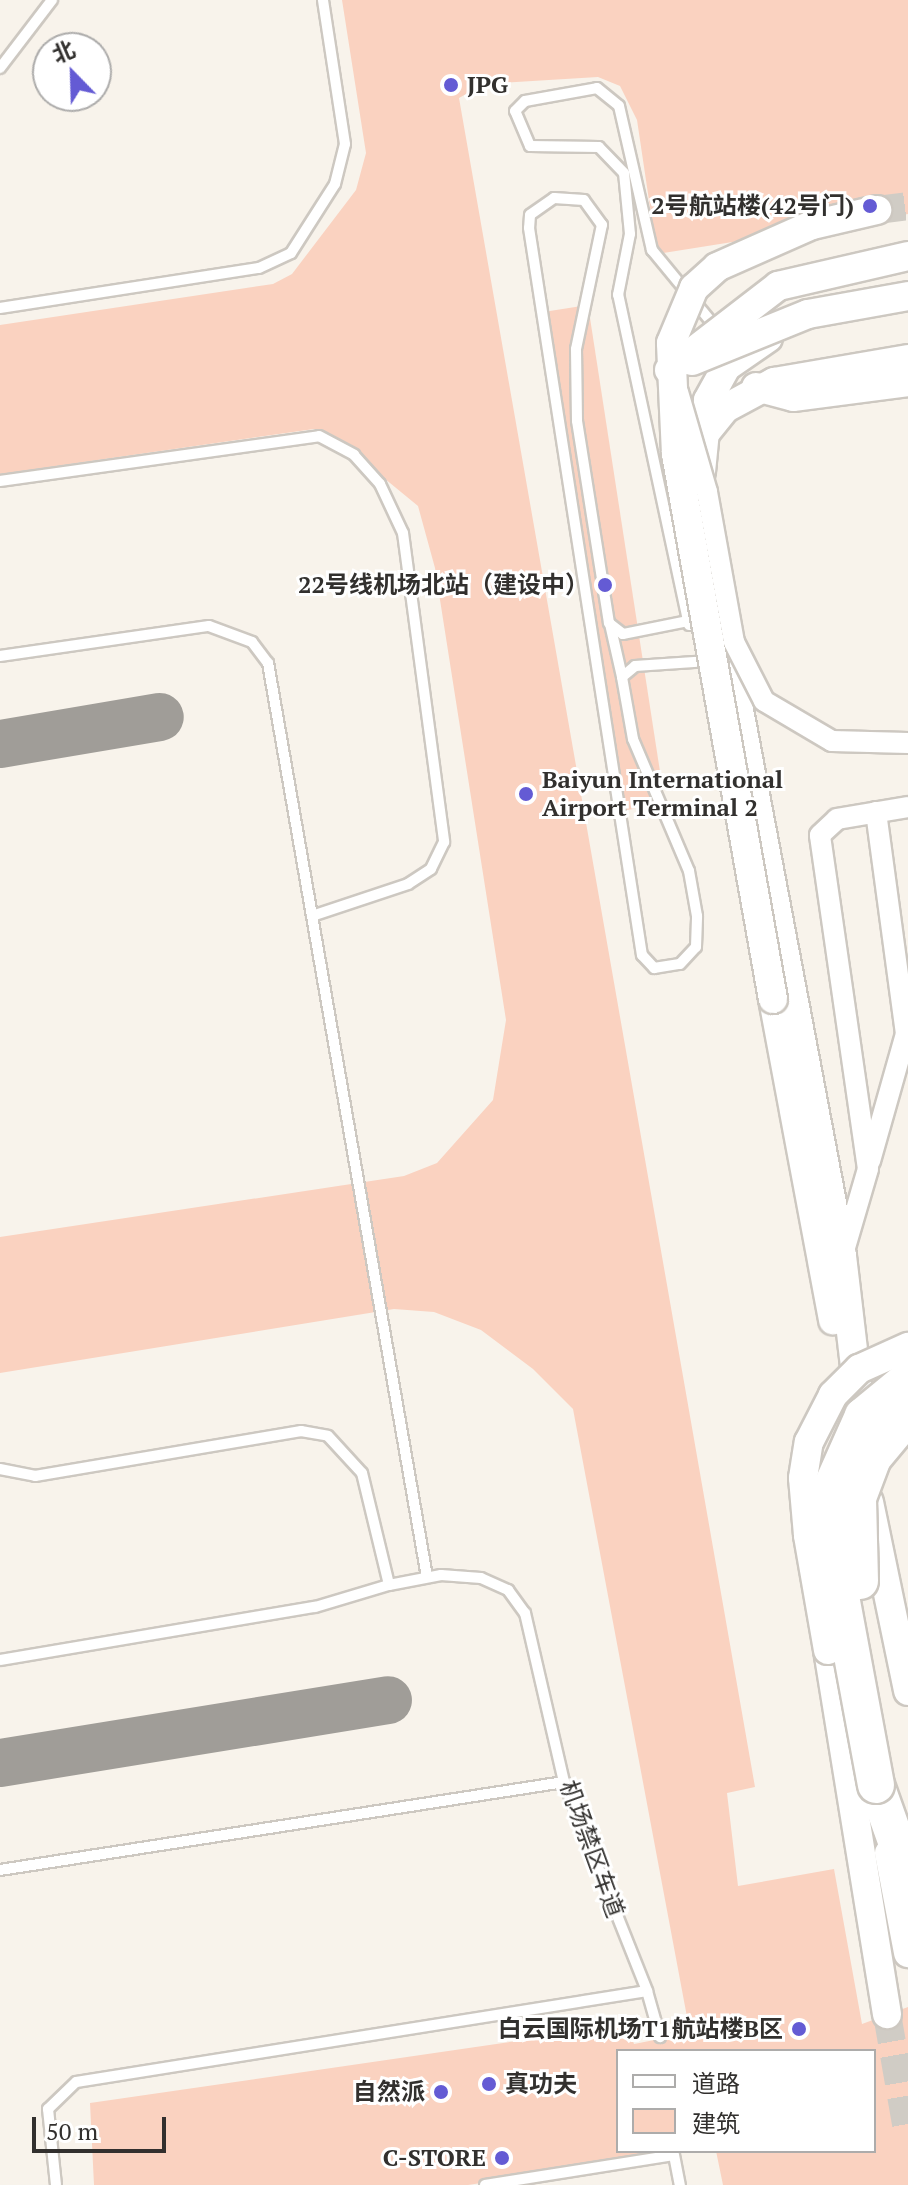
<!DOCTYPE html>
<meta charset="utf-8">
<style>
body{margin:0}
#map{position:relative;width:908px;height:2185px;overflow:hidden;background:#f8f3eb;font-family:"PT Serif","Noto Sans SC",serif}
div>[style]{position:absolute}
.taxiway>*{height:48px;margin:-24px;padding:0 24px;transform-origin:24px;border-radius:24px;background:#a09d98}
.building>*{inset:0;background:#fad2c0}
.secondary-tunnel>*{height:28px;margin-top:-14px;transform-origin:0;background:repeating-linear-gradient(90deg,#d0ccc5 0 28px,transparent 0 42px)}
.roads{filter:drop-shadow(2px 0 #cdc8c1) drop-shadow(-2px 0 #cdc8c1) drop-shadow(0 2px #cdc8c1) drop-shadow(0 -2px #cdc8c1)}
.lane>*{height:10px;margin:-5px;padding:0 5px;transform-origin:5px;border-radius:5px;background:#fff}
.street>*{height:20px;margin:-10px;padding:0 10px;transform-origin:10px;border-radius:10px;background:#fff}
.secondary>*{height:28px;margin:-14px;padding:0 14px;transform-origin:14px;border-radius:14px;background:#fff}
.highway>*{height:36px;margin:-18px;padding:0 18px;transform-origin:18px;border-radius:18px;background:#fff}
.bridges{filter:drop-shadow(2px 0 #cdc8c1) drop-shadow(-2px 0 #cdc8c1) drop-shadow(0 2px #cdc8c1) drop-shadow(0 -2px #cdc8c1)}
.street-bridge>*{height:20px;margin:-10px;padding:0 10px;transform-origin:10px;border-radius:10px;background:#fff}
.secondary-bridge>*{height:28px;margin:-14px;padding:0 14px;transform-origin:14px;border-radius:14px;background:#fff}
.highway-bridge>*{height:36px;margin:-18px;padding:0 18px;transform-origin:18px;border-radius:18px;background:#fff}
.dots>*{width:22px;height:22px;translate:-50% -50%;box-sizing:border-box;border:4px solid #fff;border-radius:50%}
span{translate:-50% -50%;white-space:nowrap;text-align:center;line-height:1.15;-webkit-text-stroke:6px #fff;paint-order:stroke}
.poi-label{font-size:24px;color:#32302e;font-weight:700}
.left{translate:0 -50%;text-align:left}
.right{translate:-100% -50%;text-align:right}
.street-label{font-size:24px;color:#32302e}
.legend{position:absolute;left:616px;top:2049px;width:260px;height:104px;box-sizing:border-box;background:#fff;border:2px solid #adacab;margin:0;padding:10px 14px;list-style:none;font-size:24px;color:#32302e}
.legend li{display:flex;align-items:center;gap:16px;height:40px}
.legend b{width:40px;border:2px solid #adacab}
.north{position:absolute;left:32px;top:32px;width:80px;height:80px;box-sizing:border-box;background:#fff;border:2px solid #adacab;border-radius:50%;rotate:337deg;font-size:22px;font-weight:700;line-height:32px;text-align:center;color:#32302e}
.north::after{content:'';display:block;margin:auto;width:28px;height:36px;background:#645bd4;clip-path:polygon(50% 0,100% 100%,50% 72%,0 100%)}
.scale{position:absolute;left:32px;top:2117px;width:134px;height:36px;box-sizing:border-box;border:4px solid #32302e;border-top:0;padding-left:10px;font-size:24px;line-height:28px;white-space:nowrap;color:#32302e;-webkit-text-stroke:6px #fff;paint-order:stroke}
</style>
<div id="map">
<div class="taxiway">
<i style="left:0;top:744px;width:162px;rotate:-9.6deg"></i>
<i style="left:0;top:1763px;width:393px;rotate:-9.2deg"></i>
</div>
<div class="building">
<i style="clip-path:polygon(342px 0,908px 0,908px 214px,657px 254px,637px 120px,620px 86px,598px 77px,484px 84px,459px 98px,755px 1787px,727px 1793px,738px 1886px,834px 1869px,862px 2024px,908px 2007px,908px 2185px,723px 2185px,716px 2151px,874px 2151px,874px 2051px,618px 2051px,618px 2151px,651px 2151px,652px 2157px,468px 2185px,94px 2185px,90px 2103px,627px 2025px,634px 2044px,690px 2033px,573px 1409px,533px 1369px,481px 1330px,434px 1312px,394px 1309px,0 1373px,0 1237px,404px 1176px,437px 1163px,493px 1100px,506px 1020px,435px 568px,418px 506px,334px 437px,314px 429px,0 474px,0 325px,273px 284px,292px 274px,356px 190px,366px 153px)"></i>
<i style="clip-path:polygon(588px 305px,665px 804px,614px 812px,537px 313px)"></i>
</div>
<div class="secondary-tunnel">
<i style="left:877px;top:210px;width:31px;rotate:-7deg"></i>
<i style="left:887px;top:2014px;width:124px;rotate:80.2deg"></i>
</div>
<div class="roads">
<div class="lane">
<i style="left:0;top:68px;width:86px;rotate:-52.6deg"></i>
<i style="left:0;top:308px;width:262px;rotate:-8.8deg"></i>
<i style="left:259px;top:268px;width:35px;rotate:-25deg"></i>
<i style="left:291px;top:253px;width:82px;rotate:-57.5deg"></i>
<i style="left:335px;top:184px;width:41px;rotate:-76deg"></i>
<i style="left:345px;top:144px;width:146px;rotate:-98.7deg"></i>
<i style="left:0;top:481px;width:322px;rotate:-8deg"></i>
<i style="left:319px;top:436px;width:40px;rotate:28deg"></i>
<i style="left:354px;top:455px;width:39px;rotate:48deg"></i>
<i style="left:380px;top:484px;width:54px;rotate:64.9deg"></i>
<i style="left:403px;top:533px;width:312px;rotate:82.4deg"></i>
<i style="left:444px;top:842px;width:30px;rotate:116deg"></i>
<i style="left:431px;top:869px;width:27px;rotate:147deg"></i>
<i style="left:408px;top:884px;width:101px;rotate:161.6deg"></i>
<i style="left:703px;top:618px;width:82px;rotate:168.7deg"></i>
<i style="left:623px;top:634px;width:18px;rotate:-142deg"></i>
<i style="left:609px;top:623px;width:205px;rotate:-99deg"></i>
<i style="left:577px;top:421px;width:72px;rotate:-90.8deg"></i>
<i style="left:576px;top:349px;width:127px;rotate:-78.2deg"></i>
<i style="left:602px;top:225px;width:31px;rotate:-126deg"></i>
<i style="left:584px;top:200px;width:30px;rotate:-176deg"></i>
<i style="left:554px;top:198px;width:29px;rotate:145deg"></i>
<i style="left:530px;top:215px;width:13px;rotate:94deg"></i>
<i style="left:529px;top:228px;width:736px;rotate:81.17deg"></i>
<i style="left:642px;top:955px;width:18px;rotate:47deg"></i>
<i style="left:654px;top:968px;width:26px;rotate:-9deg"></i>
<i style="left:680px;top:964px;width:23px;rotate:-47deg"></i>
<i style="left:696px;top:947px;width:31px;rotate:-88deg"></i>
<i style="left:697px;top:916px;width:46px;rotate:-100.1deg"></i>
<i style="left:689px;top:871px;width:143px;rotate:-113deg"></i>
<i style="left:633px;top:739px;width:63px;rotate:-100.1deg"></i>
<i style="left:622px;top:677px;width:17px;rotate:-40deg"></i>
<i style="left:635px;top:666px;width:74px;rotate:-3.9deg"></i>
<i style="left:610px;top:624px;width:54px;rotate:77.2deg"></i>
<i style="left:689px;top:625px;width:338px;rotate:-102.1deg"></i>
<i style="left:618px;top:295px;width:62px;rotate:-78.9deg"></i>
<i style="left:630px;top:234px;width:61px;rotate:-95.6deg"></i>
<i style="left:624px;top:173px;width:36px;rotate:-134deg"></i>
<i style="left:599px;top:147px;width:69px;rotate:-179.2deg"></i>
<i style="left:530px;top:146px;width:38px;rotate:-113deg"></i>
<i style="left:515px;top:111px;width:14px;rotate:-45deg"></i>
<i style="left:525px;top:101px;width:73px;rotate:-10.2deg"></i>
<i style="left:597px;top:88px;width:28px;rotate:39deg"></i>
<i style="left:619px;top:106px;width:148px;rotate:77.1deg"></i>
<i style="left:652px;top:250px;width:104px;rotate:50.5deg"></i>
<i style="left:0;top:656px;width:211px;rotate:-8.2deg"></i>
<i style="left:209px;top:626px;width:46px;rotate:20.4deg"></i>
<i style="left:252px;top:642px;width:26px;rotate:53deg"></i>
<i style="left:268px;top:663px;width:928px;rotate:80.13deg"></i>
<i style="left:0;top:1469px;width:36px;rotate:11deg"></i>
<i style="left:35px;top:1476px;width:270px;rotate:-9.6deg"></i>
<i style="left:301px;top:1431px;width:27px;rotate:10deg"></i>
<i style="left:328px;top:1436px;width:50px;rotate:47.4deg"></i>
<i style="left:362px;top:1473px;width:115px;rotate:76.4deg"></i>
<i style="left:389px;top:1585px;width:53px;rotate:-10.9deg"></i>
<i style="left:441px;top:1575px;width:40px;rotate:4.3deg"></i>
<i style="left:481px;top:1578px;width:30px;rotate:24deg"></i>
<i style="left:508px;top:1590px;width:29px;rotate:54deg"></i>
<i style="left:525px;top:1613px;width:173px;rotate:77deg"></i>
<i style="left:564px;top:1782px;width:225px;rotate:68.3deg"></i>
<i style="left:647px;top:1991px;width:578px;rotate:170.94deg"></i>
<i style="left:76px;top:2082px;width:39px;rotate:136deg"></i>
<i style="left:48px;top:2109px;width:76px;rotate:84deg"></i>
<i style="left:0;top:1660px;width:319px;rotate:-9.6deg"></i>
<i style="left:315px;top:1607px;width:77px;rotate:-16.6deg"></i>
<i style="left:0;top:1870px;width:571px;rotate:-8.87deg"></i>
<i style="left:647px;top:1991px;width:48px;rotate:74.2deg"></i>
<i style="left:485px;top:2185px;width:191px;rotate:-9deg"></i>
<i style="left:674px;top:2155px;width:31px;rotate:79deg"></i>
</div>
<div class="street">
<i style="left:870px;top:1161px;width:132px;rotate:-74.2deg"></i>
<i style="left:906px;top:1034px;width:224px;rotate:-97.7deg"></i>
<i style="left:844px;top:1251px;width:85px;rotate:-73.7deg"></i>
<i style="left:868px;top:1169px;width:337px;rotate:-98.2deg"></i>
<i style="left:820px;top:835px;width:23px;rotate:-43deg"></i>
<i style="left:837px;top:819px;width:72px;rotate:-9.6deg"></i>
</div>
<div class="secondary">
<i style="left:756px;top:387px;width:38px;rotate:15deg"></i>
<i style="left:793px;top:397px;width:116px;rotate:-7.4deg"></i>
<i style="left:703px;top:436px;width:36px;rotate:-51deg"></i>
<i style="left:726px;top:408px;width:55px;rotate:-28.4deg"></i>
<i style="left:774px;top:382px;width:136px;rotate:-9.7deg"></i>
<i style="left:701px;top:472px;width:72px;rotate:-84.4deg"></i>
<i style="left:708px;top:400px;width:38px;rotate:-61deg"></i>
<i style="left:726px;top:367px;width:51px;rotate:-34.6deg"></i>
<i style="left:722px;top:620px;width:647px;rotate:79.32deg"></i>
<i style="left:842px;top:1256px;width:179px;rotate:83.3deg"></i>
<i style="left:773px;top:999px;width:327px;rotate:79.4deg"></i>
<i style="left:869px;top:1502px;width:193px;rotate:78.3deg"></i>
<i style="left:828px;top:1650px;width:369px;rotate:80.8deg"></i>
<i style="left:889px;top:1853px;width:102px;rotate:79.2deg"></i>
</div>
<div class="highway">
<i style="left:876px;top:1785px;width:96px;rotate:70.4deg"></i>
</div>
</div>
<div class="bridges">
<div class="street-bridge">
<i style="left:678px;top:392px;width:104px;rotate:73.8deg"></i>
<i style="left:707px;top:492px;width:152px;rotate:79.8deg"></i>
<i style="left:734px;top:642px;width:66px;rotate:63deg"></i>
<i style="left:764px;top:701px;width:79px;rotate:30.5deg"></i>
<i style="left:832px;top:741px;width:76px;rotate:1.5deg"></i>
</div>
<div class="secondary-bridge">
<i style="left:692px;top:361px;width:125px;rotate:-22.1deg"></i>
<i style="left:808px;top:314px;width:102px;rotate:-10.2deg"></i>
<i style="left:669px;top:370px;width:138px;rotate:-37.6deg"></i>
<i style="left:778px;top:286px;width:133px;rotate:-13deg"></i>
<i style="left:773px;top:999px;width:554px;rotate:-100.09deg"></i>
<i style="left:676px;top:454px;width:111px;rotate:-92.6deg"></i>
<i style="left:671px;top:343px;width:60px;rotate:-67.3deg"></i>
<i style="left:694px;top:288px;width:31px;rotate:-42deg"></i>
<i style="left:717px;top:267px;width:104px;rotate:-23.9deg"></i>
<i style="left:812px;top:225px;width:67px;rotate:-13deg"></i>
<i style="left:828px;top:1650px;width:117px;rotate:-99.9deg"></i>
<i style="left:808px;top:1535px;width:57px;rotate:-95deg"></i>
<i style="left:803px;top:1478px;width:36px;rotate:-81deg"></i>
<i style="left:809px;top:1442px;width:53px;rotate:-62.9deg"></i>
<i style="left:833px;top:1395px;width:37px;rotate:-45deg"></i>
<i style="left:859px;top:1369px;width:54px;rotate:-24.2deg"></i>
</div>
<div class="highway-bridge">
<i style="left:860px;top:1581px;width:83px;rotate:-91.4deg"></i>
<i style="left:858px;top:1498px;width:43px;rotate:-69.4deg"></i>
<i style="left:873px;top:1458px;width:55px;rotate:-50.2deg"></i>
<i style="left:876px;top:1785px;width:262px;rotate:-100.5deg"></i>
<i style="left:828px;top:1527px;width:37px;rotate:-87deg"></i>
<i style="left:830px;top:1490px;width:81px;rotate:-66deg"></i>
<i style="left:863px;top:1416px;width:58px;rotate:-39.4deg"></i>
</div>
</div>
<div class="dots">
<i style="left:451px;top:85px;background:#645bd4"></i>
<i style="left:870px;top:206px;background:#645bd4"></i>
<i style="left:605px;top:585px;background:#645bd4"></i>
<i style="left:526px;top:794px;background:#645bd4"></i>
<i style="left:799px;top:2029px;background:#645bd4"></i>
<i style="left:489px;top:2084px;background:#645bd4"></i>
<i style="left:441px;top:2092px;background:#645bd4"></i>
<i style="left:502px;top:2158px;background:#645bd4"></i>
</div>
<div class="poi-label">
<span class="left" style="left:467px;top:85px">JPG</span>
<span class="right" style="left:854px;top:206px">2号航站楼(42号门)</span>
<span class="right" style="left:589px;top:585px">22号线机场北站（建设中）</span>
<span class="left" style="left:542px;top:794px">Baiyun International<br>Airport Terminal 2</span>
<span class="right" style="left:783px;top:2029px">白云国际机场T1航站楼B区</span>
<span class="left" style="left:505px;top:2084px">真功夫</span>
<span class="right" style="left:425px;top:2092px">自然派</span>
<span class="right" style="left:486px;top:2158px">C-STORE</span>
</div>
<div class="street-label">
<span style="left:592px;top:1849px;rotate:70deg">机场禁区车道</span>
</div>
<ul class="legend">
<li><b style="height:10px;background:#fff"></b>道路</li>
<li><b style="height:22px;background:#fad2c0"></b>建筑</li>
</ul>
<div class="north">北</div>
<div class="scale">50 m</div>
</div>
